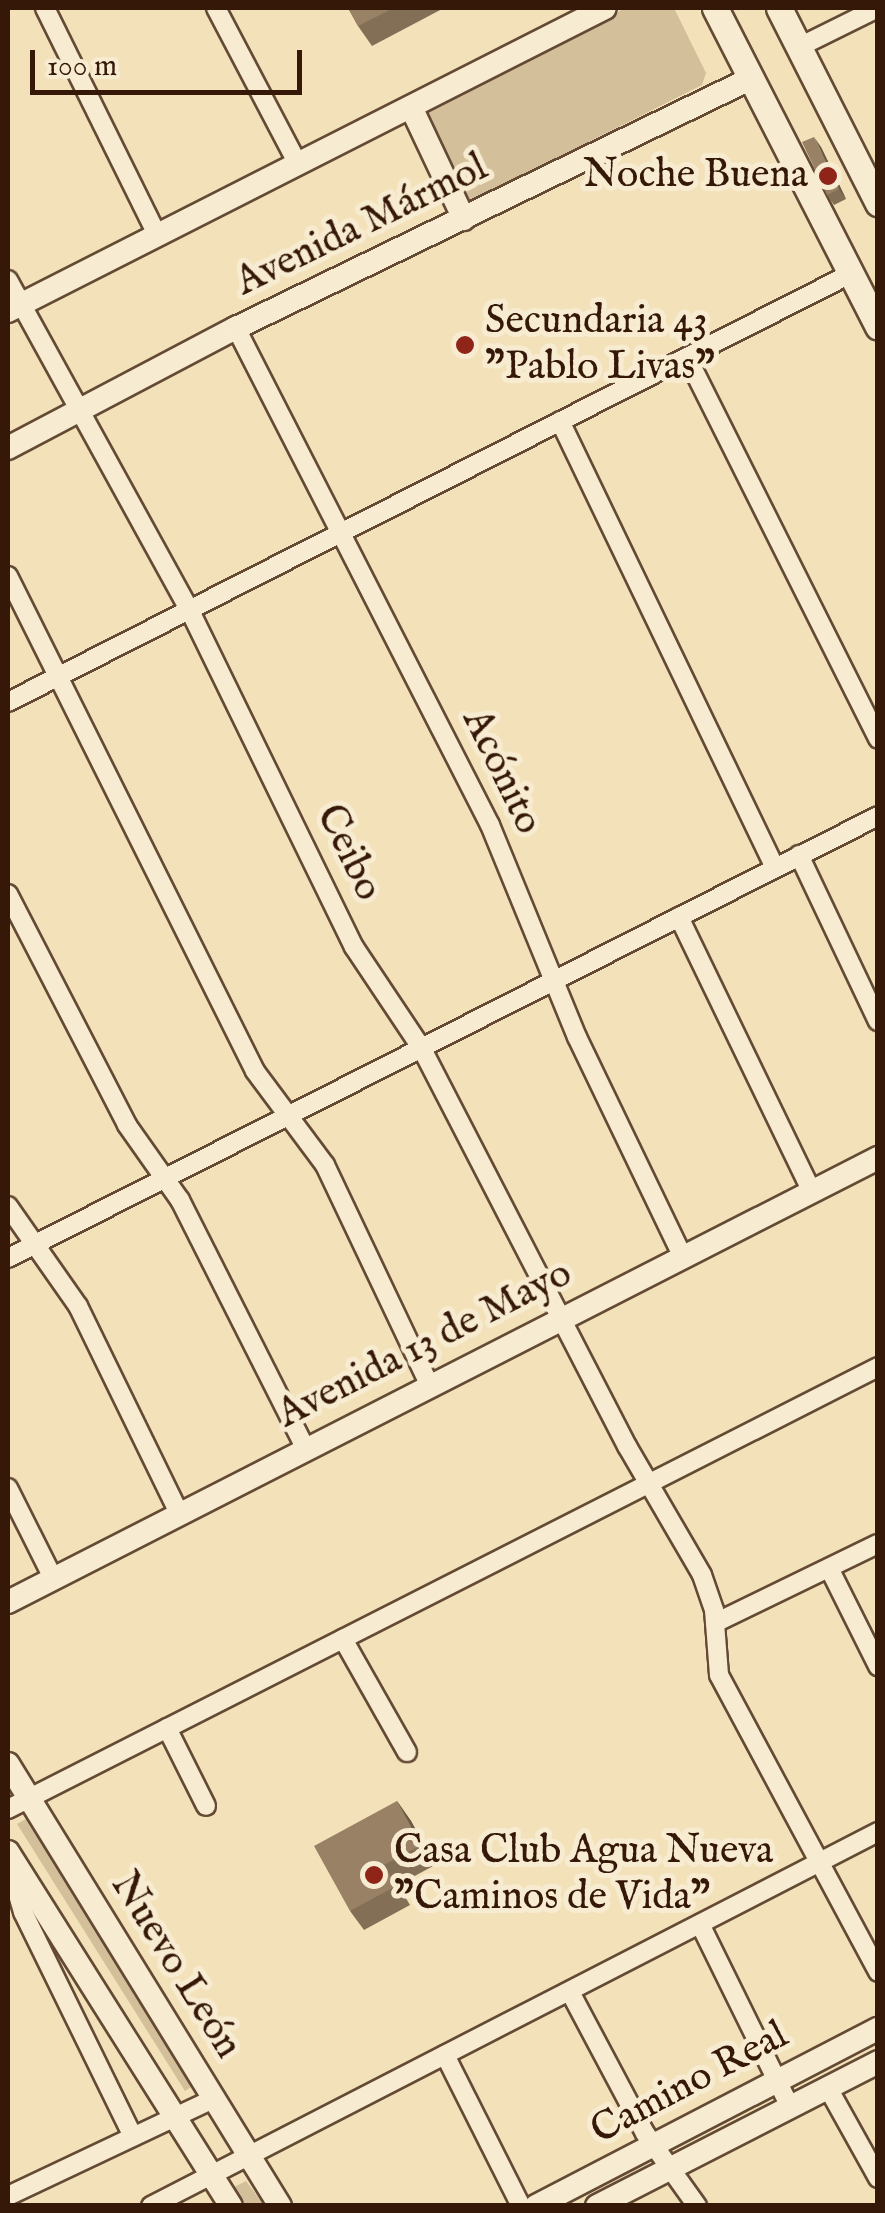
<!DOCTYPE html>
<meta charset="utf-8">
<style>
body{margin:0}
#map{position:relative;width:885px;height:2213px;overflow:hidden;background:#f3e2b9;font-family:"IM FELL English",serif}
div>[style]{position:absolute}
.green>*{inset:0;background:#d3c09b}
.roads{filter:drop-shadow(2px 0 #644a34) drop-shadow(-2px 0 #644a34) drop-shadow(0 2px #644a34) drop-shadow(0 -2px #644a34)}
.minor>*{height:18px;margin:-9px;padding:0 9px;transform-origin:9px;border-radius:9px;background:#f7ecd2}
.tertiary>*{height:22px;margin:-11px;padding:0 11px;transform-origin:11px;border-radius:11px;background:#f7ecd2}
.secondary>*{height:25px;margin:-12.5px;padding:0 12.5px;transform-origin:12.5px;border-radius:12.5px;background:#f7ecd2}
.wall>*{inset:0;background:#836f56}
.shaded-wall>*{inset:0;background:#6a5a46}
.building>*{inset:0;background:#988164}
.dots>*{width:28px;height:28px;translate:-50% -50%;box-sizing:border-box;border:5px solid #f7ecd2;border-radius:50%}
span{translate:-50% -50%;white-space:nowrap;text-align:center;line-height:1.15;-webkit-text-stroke:10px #f7ecd2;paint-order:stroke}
.poi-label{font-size:40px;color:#351807}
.right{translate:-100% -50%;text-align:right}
.left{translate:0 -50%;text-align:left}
.street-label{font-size:40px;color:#351807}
.frame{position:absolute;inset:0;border:10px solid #351807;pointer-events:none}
.scale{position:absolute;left:30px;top:50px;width:272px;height:45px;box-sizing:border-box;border:5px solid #351807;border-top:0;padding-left:12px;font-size:30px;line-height:35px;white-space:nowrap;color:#351807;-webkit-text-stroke:8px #f7ecd2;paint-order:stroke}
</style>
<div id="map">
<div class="green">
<i style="clip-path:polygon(625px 8px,674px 8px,706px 73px,702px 85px,469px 202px,458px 196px,425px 111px)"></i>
<i style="clip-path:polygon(33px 1815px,197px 2083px,185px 2091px,17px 1824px)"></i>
<i style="clip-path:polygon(246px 2181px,264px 2205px,245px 2205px,234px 2187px)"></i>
</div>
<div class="roads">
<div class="minor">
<i style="left:45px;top:8px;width:253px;rotate:63.7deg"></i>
<i style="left:216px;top:8px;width:176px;rotate:62.3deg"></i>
<i style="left:799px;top:47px;width:88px;rotate:-26.3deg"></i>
<i style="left:8px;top:280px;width:380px;rotate:61.2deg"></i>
<i style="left:191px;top:613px;width:372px;rotate:64deg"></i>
<i style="left:354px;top:947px;width:123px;rotate:56.3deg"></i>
<i style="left:422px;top:1049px;width:447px;rotate:62.7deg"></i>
<i style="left:627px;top:1446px;width:149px;rotate:59.8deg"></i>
<i style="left:702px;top:1575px;width:37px;rotate:71deg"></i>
<i style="left:714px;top:1610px;width:65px;rotate:85.6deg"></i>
<i style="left:719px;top:1675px;width:337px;rotate:61.8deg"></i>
<i style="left:236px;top:328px;width:558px;rotate:62.93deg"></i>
<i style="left:490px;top:825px;width:229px;rotate:67.7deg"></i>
<i style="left:577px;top:1037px;width:244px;rotate:64.3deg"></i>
<i style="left:687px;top:357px;width:427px;rotate:63.4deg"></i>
<i style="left:560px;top:421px;width:495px;rotate:64.3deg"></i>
<i style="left:8px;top:576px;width:553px;rotate:63.48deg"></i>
<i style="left:255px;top:1071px;width:117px;rotate:53.3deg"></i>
<i style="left:325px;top:1165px;width:242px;rotate:64.6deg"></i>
<i style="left:8px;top:702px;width:945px;rotate:-26.94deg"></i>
<i style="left:799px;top:855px;width:184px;rotate:64.6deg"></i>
<i style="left:8px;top:894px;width:260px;rotate:62.7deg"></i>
<i style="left:127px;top:1125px;width:92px;rotate:54.8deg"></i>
<i style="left:180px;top:1200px;width:277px;rotate:63.2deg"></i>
<i style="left:679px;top:917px;width:305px;rotate:64.2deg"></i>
<i style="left:8px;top:1206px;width:122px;rotate:55deg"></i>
<i style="left:78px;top:1306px;width:230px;rotate:64deg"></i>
<i style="left:8px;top:1258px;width:976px;rotate:-26.93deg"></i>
<i style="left:8px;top:1488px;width:101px;rotate:63.4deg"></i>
<i style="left:829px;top:1568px;width:110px;rotate:63.4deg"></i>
<i style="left:715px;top:1623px;width:181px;rotate:-25.9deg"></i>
<i style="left:343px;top:1639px;width:130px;rotate:60.5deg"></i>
<i style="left:167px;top:1728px;width:87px;rotate:63.4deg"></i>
<i style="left:8px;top:1809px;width:976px;rotate:-26.93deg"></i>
<i style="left:8px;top:1860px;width:54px;rotate:73.9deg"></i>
<i style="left:23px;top:1912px;width:250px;rotate:63.9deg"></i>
<i style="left:700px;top:1924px;width:204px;rotate:63.8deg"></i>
<i style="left:570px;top:1992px;width:160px;rotate:62deg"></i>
<i style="left:645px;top:2133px;width:90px;rotate:54.5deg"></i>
<i style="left:445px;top:2055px;width:169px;rotate:63.3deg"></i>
<i style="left:828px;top:2088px;width:103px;rotate:60.9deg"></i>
<i style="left:8px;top:2196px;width:227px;rotate:-25.3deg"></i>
<i style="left:151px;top:2206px;width:818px;rotate:-27.22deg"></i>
</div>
<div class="tertiary">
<i style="left:411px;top:107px;width:124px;rotate:64.7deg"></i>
<i style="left:8px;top:311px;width:669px;rotate:-26.91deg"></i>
<i style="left:8px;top:448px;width:258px;rotate:-27.8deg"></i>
<i style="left:236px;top:328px;width:573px;rotate:-25.85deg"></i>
<i style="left:8px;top:1602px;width:977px;rotate:-27.04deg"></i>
<i style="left:8px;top:1764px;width:519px;rotate:58.39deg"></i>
<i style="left:8px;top:1852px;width:418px;rotate:57.8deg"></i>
<i style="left:536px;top:2206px;width:385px;rotate:-27.4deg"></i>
<i style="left:597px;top:2206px;width:316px;rotate:-27.1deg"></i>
</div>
<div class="secondary">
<i style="left:715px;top:8px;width:358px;rotate:62.9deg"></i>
<i style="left:779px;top:8px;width:219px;rotate:63.1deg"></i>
</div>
</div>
<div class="wall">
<i style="clip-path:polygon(348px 8px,444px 8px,372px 46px,358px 26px)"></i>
<i style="clip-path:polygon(821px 147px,846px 199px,834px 205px,827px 195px)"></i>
<i style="clip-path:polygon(397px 1801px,411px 1821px,435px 1865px,398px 1885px,410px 1905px,364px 1930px,350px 1911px)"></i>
</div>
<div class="shaded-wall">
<i style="clip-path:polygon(814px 137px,821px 147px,846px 199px,839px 189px)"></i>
<i style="clip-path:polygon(397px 1801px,411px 1821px,435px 1865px,421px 1845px)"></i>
</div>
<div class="building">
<i style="clip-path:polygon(348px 8px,394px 8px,358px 26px)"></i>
<i style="clip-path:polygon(814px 137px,839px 189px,827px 195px,802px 142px)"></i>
<i style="clip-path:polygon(397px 1801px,421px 1845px,384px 1865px,396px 1886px,350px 1911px,314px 1846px)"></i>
</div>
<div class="dots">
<i style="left:828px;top:176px;background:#8f2418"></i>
<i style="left:465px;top:345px;background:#8f2418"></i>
<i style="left:374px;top:1875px;background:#8f2418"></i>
</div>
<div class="poi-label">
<span class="right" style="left:808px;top:176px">Noche Buena</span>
<span class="left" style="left:485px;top:345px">Secundaria 43<br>"Pablo Livas"</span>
<span class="left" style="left:394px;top:1875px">Casa Club Agua Nueva<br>"Caminos de Vida"</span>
</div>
<div class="street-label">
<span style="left:362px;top:226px;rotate:-26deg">Avenida Mármol</span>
<span style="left:501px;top:772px;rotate:64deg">Acónito</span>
<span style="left:348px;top:853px;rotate:64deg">Ceibo</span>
<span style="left:425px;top:1345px;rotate:-27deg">Avenida 13 de Mayo</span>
<span style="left:175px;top:1966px;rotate:58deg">Nuevo León</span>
<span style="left:690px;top:2084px;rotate:-28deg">Camino Real</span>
</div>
<div class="frame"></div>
<div class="scale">100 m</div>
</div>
